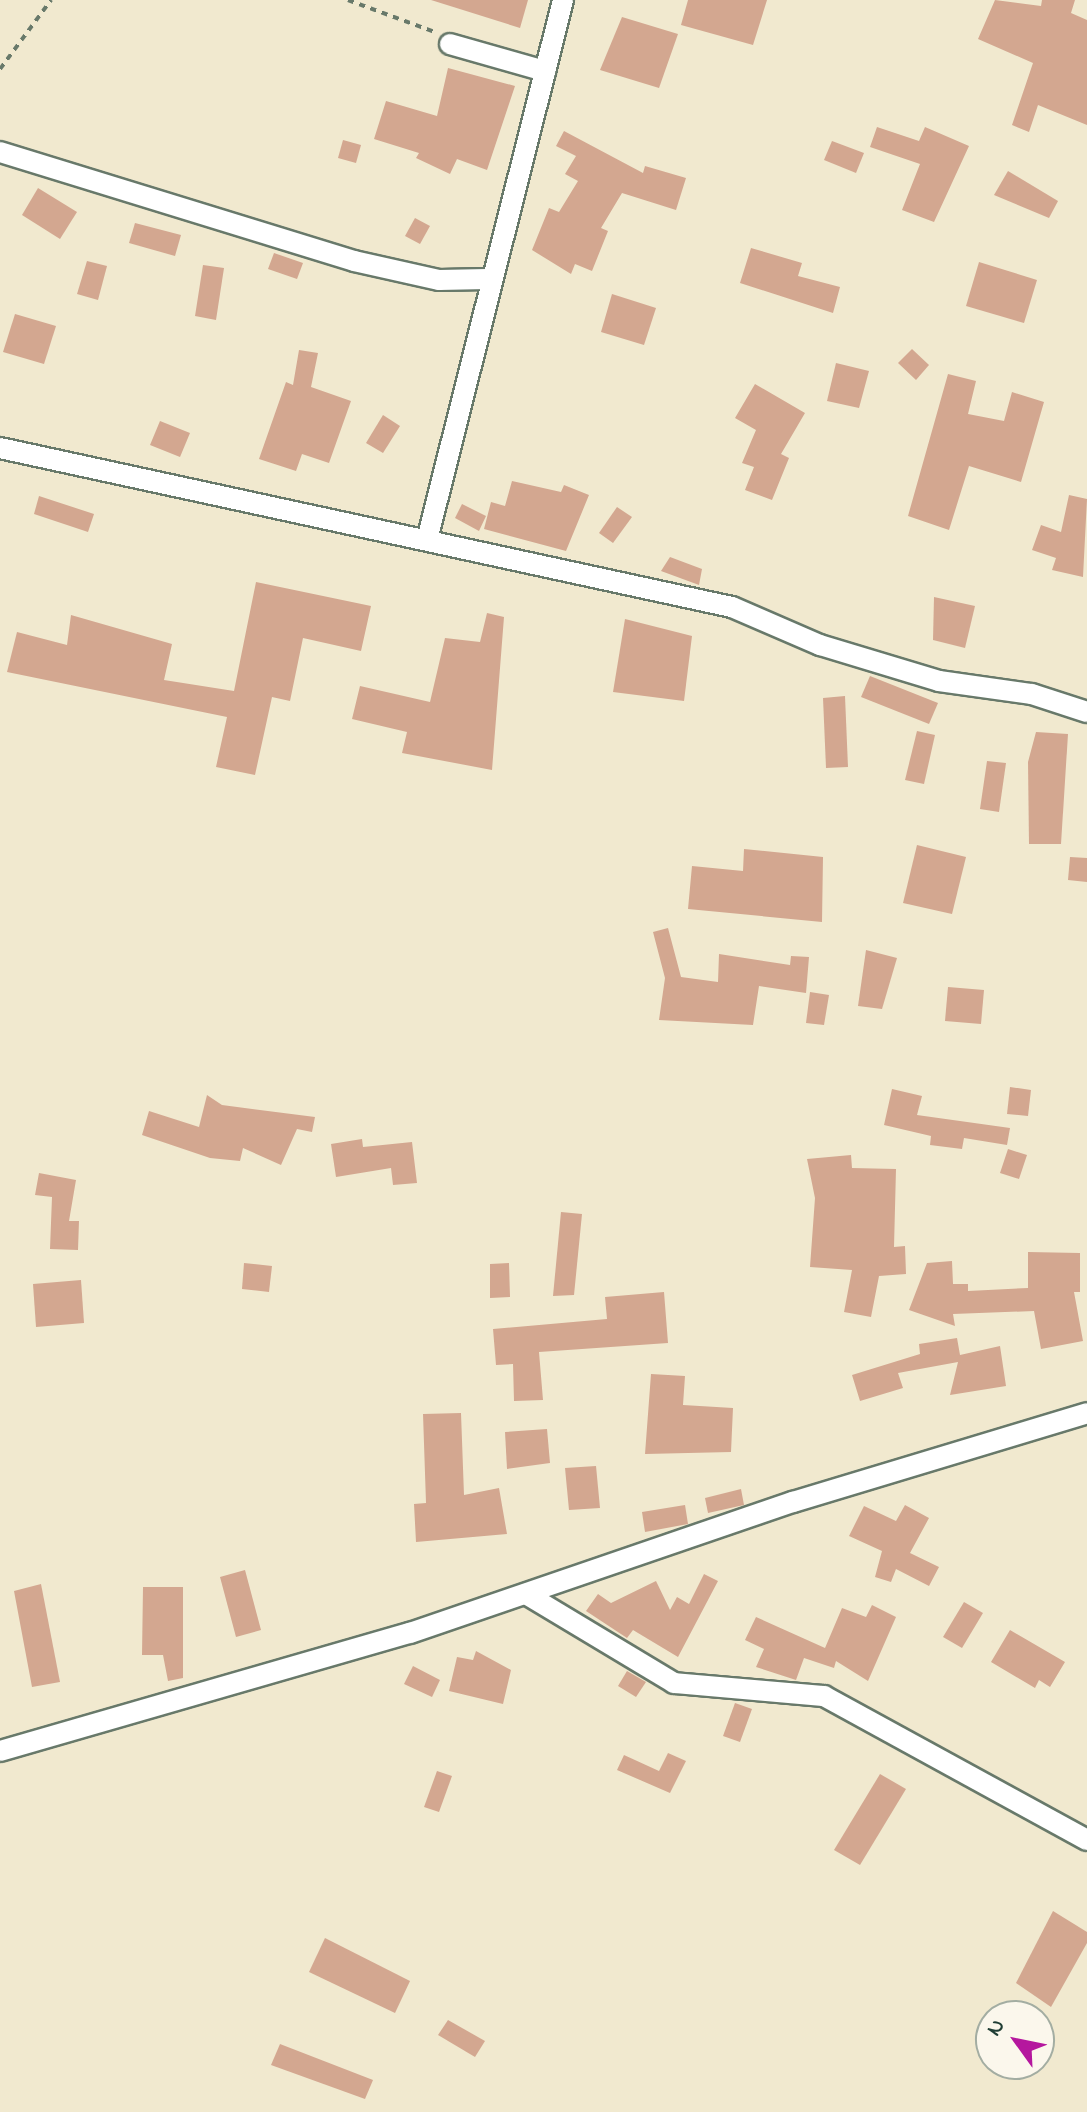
<!DOCTYPE html>
<style>
body{margin:0}
#map{position:relative;width:1087px;height:2112px;overflow:hidden;background:#f1e9cf;font-family:"Indie Flower",sans-serif}
div>[style]{position:absolute}
.building>*{inset:0;background:#d3a790}
.path>*{height:4px;margin-top:-2px;transform-origin:0;background:repeating-linear-gradient(90deg,#68796a 0 6px,transparent 0 12px)}
.roads{filter:drop-shadow(2px 0 #68796a) drop-shadow(-2px 0 #68796a) drop-shadow(0 2px #68796a) drop-shadow(0 -2px #68796a)}
.street>*{height:20px;margin:-10px;padding:0 10px;transform-origin:10px;border-radius:10px;background:#fff}
span{translate:-50% -50%;white-space:nowrap;text-align:center;line-height:1.15;-webkit-text-stroke:8px #fbf7ec;paint-order:stroke}
.north{position:absolute;left:975px;top:2000px;width:80px;height:80px;box-sizing:border-box;background:#fbf7ec;border:2px solid #a3ada2;border-radius:50%;rotate:303deg;font-size:22px;font-weight:700;line-height:32px;text-align:center;color:#1f3d34}
.north::after{content:'';display:block;margin:auto;width:28px;height:36px;background:#b5179e;clip-path:polygon(50% 0,100% 100%,50% 72%,0 100%)}
</style>
<div id="map">
<div class="building">
<i style="clip-path:polygon(431px 0,528px 0,520px 28px)"></i>
<i style="clip-path:polygon(688px 0,767px 0,753px 45px,681px 25px)"></i>
<i style="clip-path:polygon(995px 0,1041px 6px,1042px 0,1075px 0,1071px 13px,1087px 20px,1087px 125px,1038px 105px,1029px 132px,1012px 125px,1033px 63px,978px 39px)"></i>
<i style="clip-path:polygon(622px 17px,678px 34px,659px 88px,600px 70px)"></i>
<i style="clip-path:polygon(448px 68px,515px 86px,487px 170px,457px 159px,450px 174px,416px 158px,419px 153px,374px 139px,386px 101px,437px 116px)"></i>
<i style="clip-path:polygon(877px 127px,919px 141px,925px 127px,969px 146px,934px 222px,902px 210px,920px 164px,870px 147px)"></i>
<i style="clip-path:polygon(564px 131px,643px 173px,645px 166px,686px 178px,676px 210px,622px 193px,601px 228px,608px 231px,592px 271px,575px 264px,571px 274px,532px 250px,549px 208px,559px 212px,578px 181px,565px 174px,576px 156px,556px 146px)"></i>
<i style="clip-path:polygon(343px 140px,361px 145px,356px 163px,338px 158px)"></i>
<i style="clip-path:polygon(832px 141px,864px 153px,856px 173px,824px 160px)"></i>
<i style="clip-path:polygon(1008px 171px,1058px 201px,1049px 218px,994px 195px)"></i>
<i style="clip-path:polygon(38px 188px,77px 212px,60px 239px,22px 215px)"></i>
<i style="clip-path:polygon(415px 218px,430px 226px,420px 244px,405px 236px)"></i>
<i style="clip-path:polygon(135px 223px,181px 235px,175px 256px,129px 243px)"></i>
<i style="clip-path:polygon(751px 248px,802px 263px,798px 276px,840px 287px,833px 313px,740px 283px)"></i>
<i style="clip-path:polygon(274px 253px,303px 263px,297px 279px,268px 269px)"></i>
<i style="clip-path:polygon(87px 261px,107px 266px,98px 300px,77px 294px)"></i>
<i style="clip-path:polygon(979px 262px,1037px 280px,1024px 323px,966px 306px)"></i>
<i style="clip-path:polygon(203px 265px,224px 268px,216px 320px,195px 316px)"></i>
<i style="clip-path:polygon(612px 294px,656px 308px,644px 345px,601px 332px)"></i>
<i style="clip-path:polygon(15px 314px,56px 326px,44px 364px,3px 352px)"></i>
<i style="clip-path:polygon(912px 349px,929px 365px,916px 380px,898px 363px)"></i>
<i style="clip-path:polygon(299px 350px,318px 353px,311px 387px,351px 401px,329px 463px,302px 454px,296px 471px,259px 459px,286px 382px,293px 385px)"></i>
<i style="clip-path:polygon(836px 363px,869px 371px,859px 408px,827px 401px)"></i>
<i style="clip-path:polygon(948px 374px,976px 381px,968px 414px,1004px 421px,1012px 392px,1044px 402px,1021px 482px,969px 466px,949px 530px,908px 516px)"></i>
<i style="clip-path:polygon(755px 384px,805px 413px,781px 454px,789px 458px,772px 500px,745px 490px,754px 467px,742px 463px,756px 430px,735px 418px)"></i>
<i style="clip-path:polygon(383px 415px,400px 426px,383px 453px,366px 443px)"></i>
<i style="clip-path:polygon(160px 421px,190px 433px,180px 457px,150px 445px)"></i>
<i style="clip-path:polygon(512px 481px,561px 492px,564px 485px,589px 495px,566px 551px,484px 529px,491px 502px,505px 506px)"></i>
<i style="clip-path:polygon(1069px 495px,1087px 499px,1083px 577px,1052px 570px,1056px 558px,1032px 550px,1041px 525px,1061px 532px)"></i>
<i style="clip-path:polygon(39px 496px,94px 514px,88px 532px,34px 514px)"></i>
<i style="clip-path:polygon(462px 504px,486px 516px,479px 531px,455px 518px)"></i>
<i style="clip-path:polygon(617px 507px,632px 517px,613px 543px,599px 533px)"></i>
<i style="clip-path:polygon(670px 557px,702px 569px,699px 585px,661px 571px)"></i>
<i style="clip-path:polygon(256px 582px,371px 606px,361px 651px,303px 638px,290px 701px,272px 697px,255px 775px,216px 767px,227px 717px,7px 672px,17px 632px,67px 645px,71px 615px,172px 644px,164px 680px,234px 691px)"></i>
<i style="clip-path:polygon(934px 597px,975px 606px,965px 648px,933px 640px)"></i>
<i style="clip-path:polygon(487px 613px,504px 617px,492px 770px,402px 753px,407px 732px,352px 719px,360px 686px,430px 702px,445px 638px,480px 642px)"></i>
<i style="clip-path:polygon(625px 619px,692px 636px,684px 701px,613px 692px)"></i>
<i style="clip-path:polygon(870px 676px,938px 703px,929px 724px,861px 697px)"></i>
<i style="clip-path:polygon(845px 696px,848px 767px,826px 768px,823px 698px)"></i>
<i style="clip-path:polygon(917px 731px,935px 735px,924px 784px,905px 780px)"></i>
<i style="clip-path:polygon(1036px 732px,1068px 734px,1061px 844px,1029px 844px,1028px 762px)"></i>
<i style="clip-path:polygon(987px 761px,1006px 763px,999px 812px,980px 809px)"></i>
<i style="clip-path:polygon(917px 845px,966px 857px,952px 914px,903px 903px)"></i>
<i style="clip-path:polygon(744px 849px,823px 857px,822px 922px,688px 909px,692px 866px,743px 871px)"></i>
<i style="clip-path:polygon(1070px 857px,1087px 858px,1087px 882px,1068px 880px)"></i>
<i style="clip-path:polygon(668px 928px,681px 977px,718px 982px,719px 954px,790px 965px,791px 956px,809px 957px,806px 993px,759px 986px,753px 1025px,659px 1020px,665px 978px,653px 932px)"></i>
<i style="clip-path:polygon(866px 950px,897px 958px,882px 1009px,858px 1006px)"></i>
<i style="clip-path:polygon(948px 987px,984px 990px,981px 1024px,945px 1021px)"></i>
<i style="clip-path:polygon(810px 992px,829px 995px,824px 1025px,806px 1023px)"></i>
<i style="clip-path:polygon(1010px 1087px,1031px 1090px,1028px 1116px,1007px 1114px)"></i>
<i style="clip-path:polygon(892px 1089px,922px 1096px,917px 1115px,1010px 1128px,1007px 1145px,964px 1138px,962px 1149px,930px 1145px,931px 1136px,884px 1125px)"></i>
<i style="clip-path:polygon(207px 1095px,222px 1105px,315px 1117px,312px 1132px,297px 1129px,281px 1165px,243px 1148px,240px 1161px,210px 1158px,142px 1135px,149px 1111px,199px 1127px)"></i>
<i style="clip-path:polygon(362px 1139px,363px 1147px,412px 1142px,417px 1183px,393px 1185px,391px 1168px,336px 1177px,331px 1144px)"></i>
<i style="clip-path:polygon(1008px 1149px,1027px 1155px,1019px 1179px,1000px 1173px)"></i>
<i style="clip-path:polygon(851px 1155px,852px 1168px,896px 1169px,894px 1247px,905px 1246px,906px 1274px,879px 1276px,871px 1317px,844px 1312px,852px 1270px,810px 1267px,815px 1198px,807px 1159px)"></i>
<i style="clip-path:polygon(39px 1173px,76px 1180px,69px 1221px,79px 1221px,78px 1250px,50px 1249px,52px 1197px,35px 1195px)"></i>
<i style="clip-path:polygon(561px 1212px,582px 1214px,574px 1295px,553px 1296px)"></i>
<i style="clip-path:polygon(1028px 1252px,1080px 1253px,1080px 1292px,1074px 1292px,1083px 1341px,1041px 1349px,1034px 1311px,953px 1314px,955px 1326px,909px 1310px,927px 1263px,952px 1261px,953px 1284px,968px 1284px,968px 1291px,1028px 1288px)"></i>
<i style="clip-path:polygon(244px 1263px,272px 1266px,269px 1292px,242px 1289px)"></i>
<i style="clip-path:polygon(509px 1263px,510px 1297px,490px 1298px,490px 1264px)"></i>
<i style="clip-path:polygon(81px 1280px,84px 1323px,36px 1327px,33px 1284px)"></i>
<i style="clip-path:polygon(664px 1292px,668px 1343px,539px 1352px,543px 1400px,514px 1401px,513px 1364px,496px 1365px,493px 1329px,607px 1319px,605px 1297px)"></i>
<i style="clip-path:polygon(957px 1338px,960px 1355px,1000px 1346px,1006px 1386px,950px 1395px,958px 1362px,898px 1373px,903px 1388px,860px 1401px,852px 1375px,920px 1354px,919px 1344px)"></i>
<i style="clip-path:polygon(651px 1374px,685px 1376px,683px 1405px,733px 1408px,731px 1452px,645px 1454px)"></i>
<i style="clip-path:polygon(461px 1413px,464px 1495px,499px 1488px,507px 1534px,416px 1542px,414px 1504px,426px 1503px,423px 1414px)"></i>
<i style="clip-path:polygon(547px 1429px,550px 1463px,507px 1469px,505px 1432px)"></i>
<i style="clip-path:polygon(596px 1466px,600px 1508px,569px 1510px,565px 1468px)"></i>
<i style="clip-path:polygon(741px 1489px,744px 1505px,708px 1513px,705px 1498px)"></i>
<i style="clip-path:polygon(685px 1505px,688px 1524px,645px 1532px,642px 1512px)"></i>
<i style="clip-path:polygon(905px 1505px,929px 1518px,910px 1553px,939px 1567px,929px 1586px,896px 1569px,891px 1582px,875px 1577px,882px 1551px,849px 1536px,864px 1506px,896px 1521px)"></i>
<i style="clip-path:polygon(245px 1570px,261px 1630px,236px 1637px,220px 1577px)"></i>
<i style="clip-path:polygon(704px 1574px,718px 1581px,678px 1657px,633px 1630px,627px 1638px,586px 1611px,598px 1594px,611px 1603px,656px 1581px,670px 1610px,677px 1597px,689px 1604px)"></i>
<i style="clip-path:polygon(41px 1584px,60px 1682px,32px 1687px,14px 1591px)"></i>
<i style="clip-path:polygon(143px 1587px,183px 1587px,183px 1678px,168px 1681px,163px 1655px,142px 1655px)"></i>
<i style="clip-path:polygon(964px 1602px,983px 1613px,962px 1648px,943px 1637px)"></i>
<i style="clip-path:polygon(872px 1605px,896px 1617px,868px 1681px,836px 1661px,834px 1668px,804px 1658px,796px 1680px,756px 1667px,764px 1649px,745px 1640px,756px 1617px,825px 1648px,842px 1608px,866px 1617px)"></i>
<i style="clip-path:polygon(1010px 1630px,1065px 1662px,1050px 1687px,1039px 1680px,1035px 1688px,991px 1662px)"></i>
<i style="clip-path:polygon(476px 1651px,511px 1670px,503px 1704px,449px 1691px,457px 1657px,473px 1660px)"></i>
<i style="clip-path:polygon(413px 1666px,440px 1680px,432px 1697px,404px 1684px)"></i>
<i style="clip-path:polygon(627px 1671px,646px 1682px,636px 1697px,618px 1686px)"></i>
<i style="clip-path:polygon(735px 1703px,752px 1709px,740px 1742px,723px 1736px)"></i>
<i style="clip-path:polygon(668px 1753px,686px 1761px,670px 1793px,617px 1770px,624px 1755px,659px 1771px)"></i>
<i style="clip-path:polygon(437px 1771px,452px 1776px,439px 1812px,424px 1807px)"></i>
<i style="clip-path:polygon(880px 1774px,906px 1789px,860px 1865px,834px 1850px)"></i>
<i style="clip-path:polygon(1053px 1911px,1087px 1932px,1087px 1943px,1051px 2007px,1016px 1983px)"></i>
<i style="clip-path:polygon(325px 1938px,410px 1981px,395px 2013px,309px 1972px)"></i>
<i style="clip-path:polygon(448px 2020px,485px 2041px,475px 2057px,438px 2035px)"></i>
<i style="clip-path:polygon(280px 2044px,373px 2080px,365px 2099px,271px 2065px)"></i>
</div>
<div class="path">
<i style="left:348px;top:0;width:95px;rotate:20.3deg"></i>
<i style="left:0;top:69px;width:86px;rotate:-53.5deg"></i>
</div>
<div class="roads">
<div class="street">
<i style="left:450px;top:44px;width:99px;rotate:15.9deg"></i>
<i style="left:0;top:152px;width:370px;rotate:17.1deg"></i>
<i style="left:354px;top:261px;width:87px;rotate:12.6deg"></i>
<i style="left:439px;top:280px;width:48px;rotate:-1.2deg"></i>
<i style="left:0;top:448px;width:749px;rotate:12.26deg"></i>
<i style="left:732px;top:607px;width:96px;rotate:23.4deg"></i>
<i style="left:820px;top:645px;width:124px;rotate:16.8deg"></i>
<i style="left:939px;top:681px;width:94px;rotate:8deg"></i>
<i style="left:1032px;top:694px;width:58px;rotate:18.1deg"></i>
<i style="left:427px;top:540px;width:557px;rotate:-75.86deg"></i>
<i style="left:526px;top:1594px;width:173px;rotate:31deg"></i>
<i style="left:674px;top:1683px;width:151px;rotate:5deg"></i>
<i style="left:824px;top:1696px;width:300px;rotate:28.7deg"></i>
<i style="left:0;top:1751px;width:427px;rotate:-16.1deg"></i>
<i style="left:410px;top:1633px;width:405px;rotate:-18.9deg"></i>
<i style="left:793px;top:1502px;width:307px;rotate:-16.8deg"></i>
</div>
</div>
<div class="north">N</div>
</div>
